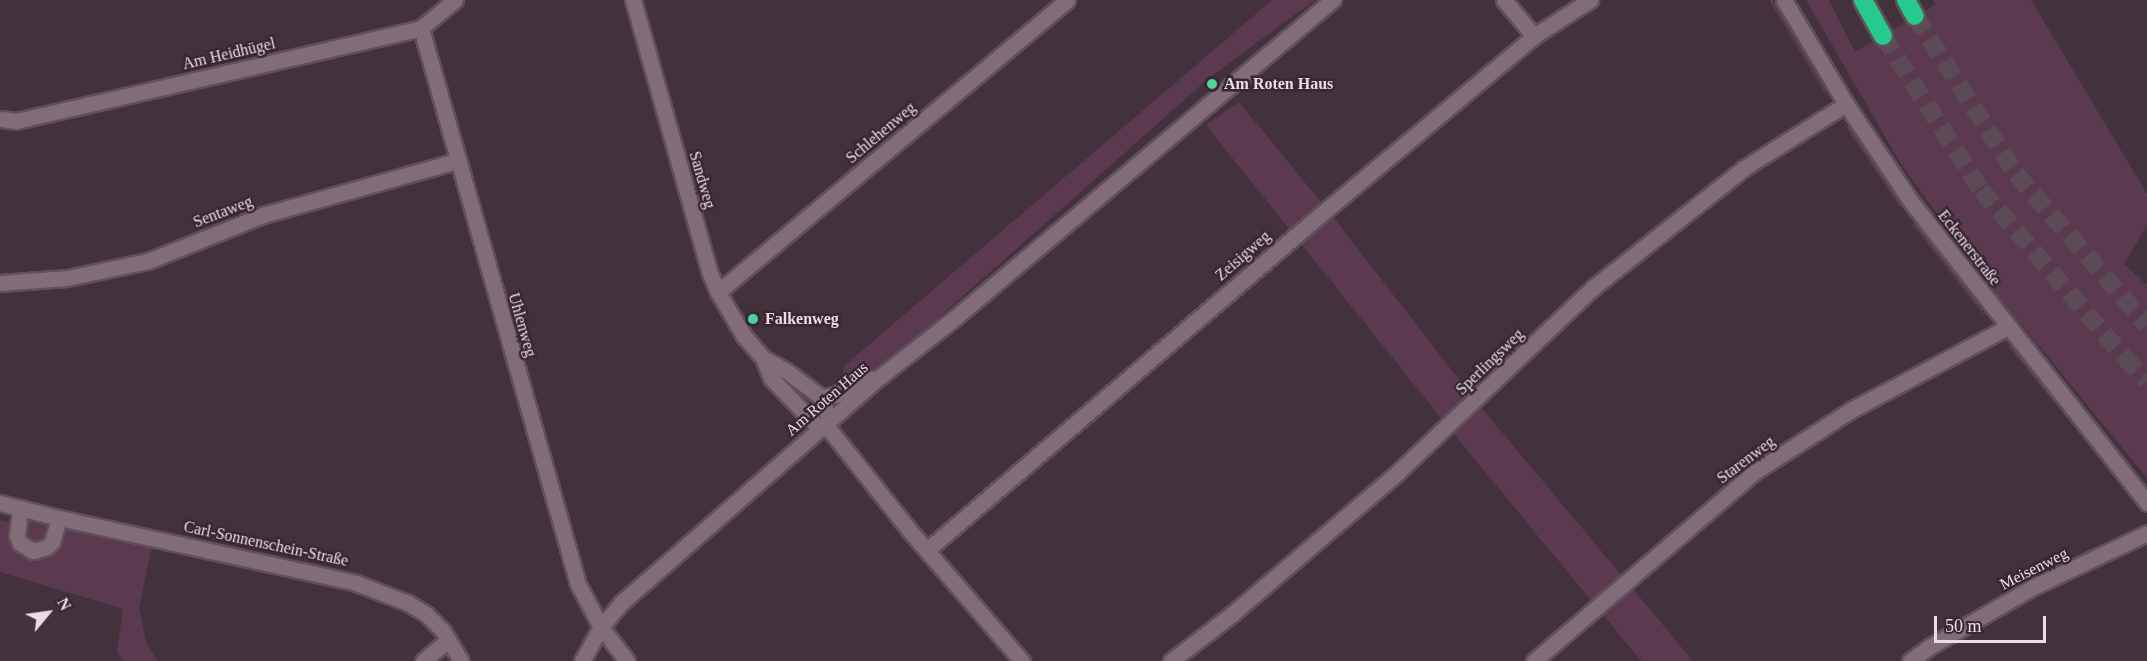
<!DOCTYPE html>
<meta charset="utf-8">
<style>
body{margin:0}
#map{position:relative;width:2147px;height:661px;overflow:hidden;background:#43313c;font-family:"Times New Roman",serif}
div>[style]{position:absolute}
.green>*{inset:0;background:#5b394f}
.motorway-tunnel>*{height:18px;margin-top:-9px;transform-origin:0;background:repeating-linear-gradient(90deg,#5c4b55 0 18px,transparent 0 27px)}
.roads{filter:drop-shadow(2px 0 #5f5059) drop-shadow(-2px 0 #5f5059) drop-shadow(0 2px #5f5059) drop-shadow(0 -2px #5f5059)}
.minor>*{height:15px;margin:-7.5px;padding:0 7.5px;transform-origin:7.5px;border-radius:7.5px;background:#816c78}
.tertiary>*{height:15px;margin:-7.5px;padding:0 7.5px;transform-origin:7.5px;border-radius:7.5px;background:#816c78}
.motorway>*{height:18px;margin:-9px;padding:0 9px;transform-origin:9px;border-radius:9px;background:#27c98e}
.dots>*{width:16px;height:16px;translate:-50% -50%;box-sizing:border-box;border:3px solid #392732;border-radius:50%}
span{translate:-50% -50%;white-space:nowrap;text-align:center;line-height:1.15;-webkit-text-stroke:5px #392732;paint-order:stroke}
.street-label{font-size:16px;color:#eadde4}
.poi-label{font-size:16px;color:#eadde4;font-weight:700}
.left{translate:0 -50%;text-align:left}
.north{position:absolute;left:18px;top:583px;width:60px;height:60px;-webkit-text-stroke:4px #392732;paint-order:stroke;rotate:61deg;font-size:16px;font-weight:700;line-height:24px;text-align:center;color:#eadde4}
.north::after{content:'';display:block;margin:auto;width:21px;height:27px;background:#eadde4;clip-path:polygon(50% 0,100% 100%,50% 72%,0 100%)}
.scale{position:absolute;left:1934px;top:616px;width:112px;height:27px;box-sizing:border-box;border:3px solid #eadde4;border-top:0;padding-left:8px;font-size:18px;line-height:21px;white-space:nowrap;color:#eadde4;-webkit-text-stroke:4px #392732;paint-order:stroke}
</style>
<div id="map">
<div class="green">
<i style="clip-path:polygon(1272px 0,1315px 0,1209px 78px,882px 368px,841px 387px,844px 366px)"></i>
<i style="clip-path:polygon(1769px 0,1773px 0,1825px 89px,1827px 97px)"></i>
<i style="clip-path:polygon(1806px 0,1829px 0,1855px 52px,1935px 5px,1933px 0,2031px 0,2147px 194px,2147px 225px,2124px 264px,2147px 285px,2147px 478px,1984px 279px,1901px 164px)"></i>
<i style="clip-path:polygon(1239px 102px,1330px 213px,1471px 395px,1693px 661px,1641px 661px,1444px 422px,1206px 125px)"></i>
<i style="clip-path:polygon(1843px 123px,1850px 128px,1903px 204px,1900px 207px)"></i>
<i style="clip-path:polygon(1916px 222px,1982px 309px,1985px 317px,1912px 224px)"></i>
<i style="clip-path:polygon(2006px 344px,2012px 347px,2053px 395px,2086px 437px,2085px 440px)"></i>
<i style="clip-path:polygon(12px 515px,152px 545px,139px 608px,146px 642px,158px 661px,123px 661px,117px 652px,123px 609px,0 572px,0 520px,10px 522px)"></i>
</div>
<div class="motorway-tunnel">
<i style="left:1915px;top:16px;width:188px;rotate:57.4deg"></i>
<i style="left:2016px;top:174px;width:200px;rotate:49.1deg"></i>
<i style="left:1883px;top:36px;width:183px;rotate:57.5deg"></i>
<i style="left:1981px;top:190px;width:220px;rotate:49.4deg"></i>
<i style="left:2124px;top:357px;width:33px;rotate:45deg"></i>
</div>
<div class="roads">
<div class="minor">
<i style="left:1504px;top:0;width:47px;rotate:50.2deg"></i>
<i style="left:421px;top:28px;width:578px;rotate:74.23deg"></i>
<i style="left:578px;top:584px;width:49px;rotate:61.9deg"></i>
<i style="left:601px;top:627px;width:43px;rotate:52.6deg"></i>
<i style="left:2px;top:119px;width:14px;rotate:8deg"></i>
<i style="left:16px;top:121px;width:416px;rotate:-12.9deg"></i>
<i style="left:421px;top:28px;width:44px;rotate:-39.5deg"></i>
<i style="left:0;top:283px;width:67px;rotate:-4.3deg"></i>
<i style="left:67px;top:278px;width:83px;rotate:-11.9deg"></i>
<i style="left:148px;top:261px;width:124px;rotate:-21.8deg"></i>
<i style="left:263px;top:215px;width:201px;rotate:-15.6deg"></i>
<i style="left:718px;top:292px;width:455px;rotate:-39.9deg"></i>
<i style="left:825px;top:424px;width:137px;rotate:51.5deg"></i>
<i style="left:910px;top:531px;width:172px;rotate:49.3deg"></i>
<i style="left:0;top:503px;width:61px;rotate:14.3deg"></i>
<i style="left:59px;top:518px;width:304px;rotate:12.3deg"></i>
<i style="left:356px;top:583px;width:56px;rotate:21deg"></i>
<i style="left:408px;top:603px;width:21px;rotate:31deg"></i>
<i style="left:426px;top:614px;width:24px;rotate:45deg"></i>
<i style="left:443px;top:631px;width:35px;rotate:59deg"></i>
<i style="left:20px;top:508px;width:28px;rotate:96deg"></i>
<i style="left:17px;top:536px;width:8px;rotate:67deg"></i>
<i style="left:20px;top:543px;width:15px;rotate:32deg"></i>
<i style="left:33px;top:551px;width:15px;rotate:-16deg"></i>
<i style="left:47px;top:547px;width:7px;rotate:-45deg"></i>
<i style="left:52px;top:542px;width:25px;rotate:-74deg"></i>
<i style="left:927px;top:550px;width:507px;rotate:-40.44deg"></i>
<i style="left:1313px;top:221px;width:288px;rotate:-39.9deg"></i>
<i style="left:1534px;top:36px;width:67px;rotate:-32.7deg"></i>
<i style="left:423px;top:661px;width:33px;rotate:-40deg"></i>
<i style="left:1171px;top:661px;width:77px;rotate:-37.6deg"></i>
<i style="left:1232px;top:614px;width:217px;rotate:-40.5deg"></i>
<i style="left:1397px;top:473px;width:271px;rotate:-43.4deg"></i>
<i style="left:1594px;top:287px;width:191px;rotate:-38.4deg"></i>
<i style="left:1744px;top:168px;width:120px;rotate:-32.1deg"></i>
<i style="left:1534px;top:661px;width:292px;rotate:-40.6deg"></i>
<i style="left:1756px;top:471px;width:113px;rotate:-32.7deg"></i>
<i style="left:1851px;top:410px;width:178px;rotate:-27.9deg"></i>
<i style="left:1910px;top:661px;width:24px;rotate:-36deg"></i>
<i style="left:1929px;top:647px;width:120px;rotate:-30deg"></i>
<i style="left:2033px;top:587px;width:126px;rotate:-25.3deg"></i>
</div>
<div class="tertiary">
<i style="left:633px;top:0;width:281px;rotate:74.3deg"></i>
<i style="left:709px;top:271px;width:23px;rotate:67deg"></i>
<i style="left:718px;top:292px;width:51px;rotate:59.4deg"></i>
<i style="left:744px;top:336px;width:29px;rotate:49deg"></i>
<i style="left:763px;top:358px;width:22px;rotate:68deg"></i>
<i style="left:771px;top:378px;width:71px;rotate:46.1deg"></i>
<i style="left:1784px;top:0;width:121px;rotate:59.2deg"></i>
<i style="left:1846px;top:104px;width:119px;rotate:56.3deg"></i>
<i style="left:1912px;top:203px;width:381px;rotate:51.9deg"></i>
<i style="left:763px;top:358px;width:25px;rotate:29deg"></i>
<i style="left:785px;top:370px;width:45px;rotate:36.9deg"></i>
<i style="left:821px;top:397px;width:24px;rotate:71deg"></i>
<i style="left:821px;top:397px;width:14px;rotate:-8deg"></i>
<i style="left:835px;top:395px;width:32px;rotate:-30deg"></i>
<i style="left:863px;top:379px;width:11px"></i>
<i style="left:582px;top:661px;width:39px;rotate:-61deg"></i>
<i style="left:601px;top:627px;width:31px;rotate:-50deg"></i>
<i style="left:621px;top:603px;width:340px;rotate:-41.2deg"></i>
<i style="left:877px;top:379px;width:100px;rotate:-38.1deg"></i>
<i style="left:956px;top:317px;width:493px;rotate:-40.1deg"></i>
</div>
<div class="motorway">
<i style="left:1863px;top:0;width:41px;rotate:60.9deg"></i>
<i style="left:1906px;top:0;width:18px;rotate:61deg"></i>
</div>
</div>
<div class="dots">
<i style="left:1212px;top:84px;background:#4bd49b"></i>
<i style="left:753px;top:319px;background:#4bd49b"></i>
</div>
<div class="street-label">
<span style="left:229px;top:54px;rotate:-13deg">Am Heidhügel</span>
<span style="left:881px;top:133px;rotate:-40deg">Schlehenweg</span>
<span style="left:702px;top:180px;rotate:74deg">Sandweg</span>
<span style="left:223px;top:212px;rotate:-21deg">Sentaweg</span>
<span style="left:1969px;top:248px;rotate:52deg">Eckenerstraße</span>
<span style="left:1243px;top:256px;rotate:-41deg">Zeisigweg</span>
<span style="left:522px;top:325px;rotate:74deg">Uhlenweg</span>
<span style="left:1490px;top:362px;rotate:-44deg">Sperlingsweg</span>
<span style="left:827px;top:399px;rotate:-41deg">Am Roten Haus</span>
<span style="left:1746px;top:460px;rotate:-37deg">Starenweg</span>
<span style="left:266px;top:544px;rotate:12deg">Carl-Sonnenschein-Straße</span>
<span style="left:2034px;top:569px;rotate:-27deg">Meisenweg</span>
</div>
<div class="poi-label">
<span class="left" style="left:1224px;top:84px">Am Roten Haus</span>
<span class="left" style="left:765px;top:319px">Falkenweg</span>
</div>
<div class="north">N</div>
<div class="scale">50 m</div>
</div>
